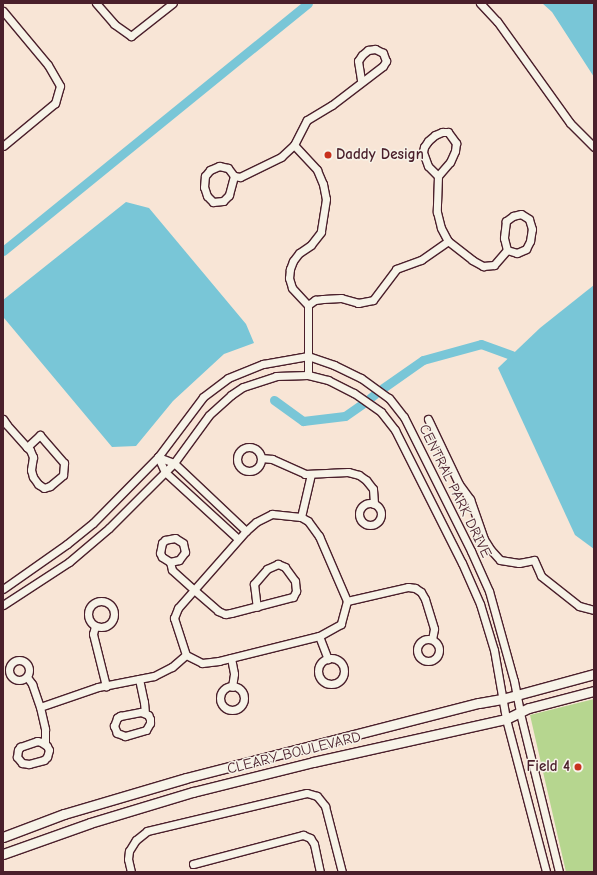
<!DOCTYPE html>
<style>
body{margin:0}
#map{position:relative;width:597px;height:875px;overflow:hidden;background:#f8e5d6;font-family:"Comic Neue",sans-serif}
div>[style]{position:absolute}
.green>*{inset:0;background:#b6d68f}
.water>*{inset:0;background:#79c6d7}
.canal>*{height:9px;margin:-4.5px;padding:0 4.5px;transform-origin:4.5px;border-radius:4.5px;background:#79c6d7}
.roads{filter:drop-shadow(1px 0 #4a1f2b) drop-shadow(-1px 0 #4a1f2b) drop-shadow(0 1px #4a1f2b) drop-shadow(0 -1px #4a1f2b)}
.minor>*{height:7px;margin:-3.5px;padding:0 3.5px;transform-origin:3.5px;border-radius:3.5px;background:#f7f3e8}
.minor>.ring{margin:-3.5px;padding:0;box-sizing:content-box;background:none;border:7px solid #f7f3e8;border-radius:50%}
.tertiary>*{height:9px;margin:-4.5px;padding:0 4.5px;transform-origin:4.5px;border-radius:4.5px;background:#f7f3e8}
.dots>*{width:11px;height:11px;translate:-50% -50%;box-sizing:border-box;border:2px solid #f7f3e8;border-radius:50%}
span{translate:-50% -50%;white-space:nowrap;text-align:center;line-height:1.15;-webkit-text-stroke:3px #f7f3e8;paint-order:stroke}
.poi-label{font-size:15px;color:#4a1f2b;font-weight:700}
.left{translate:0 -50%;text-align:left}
.right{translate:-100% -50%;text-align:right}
.street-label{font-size:15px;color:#4a1f2b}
.frame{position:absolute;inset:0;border:4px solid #4a1f2b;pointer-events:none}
</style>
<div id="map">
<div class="green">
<i style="clip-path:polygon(594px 699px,594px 872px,566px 872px,530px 715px)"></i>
</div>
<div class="water">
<i style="clip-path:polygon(542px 3px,594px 3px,594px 77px,552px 12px)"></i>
<i style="clip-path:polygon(126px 202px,149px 208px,246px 324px,254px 343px,224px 354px,173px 401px,136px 446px,112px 447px,4px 318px,3px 300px)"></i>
<i style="clip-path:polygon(594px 285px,594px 549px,575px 535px,498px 368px,540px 328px)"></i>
</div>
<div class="canal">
<i style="left:3px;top:251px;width:393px;rotate:-39.1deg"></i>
<i style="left:383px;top:388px;width:49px;rotate:-35deg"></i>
<i style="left:423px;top:360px;width:60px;rotate:-15.4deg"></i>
<i style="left:481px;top:344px;width:33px;rotate:20deg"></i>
<i style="left:370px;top:398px;width:6px;rotate:-39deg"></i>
<i style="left:274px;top:400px;width:36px;rotate:36deg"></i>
<i style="left:303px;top:421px;width:42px;rotate:-6.8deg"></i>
<i style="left:345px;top:416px;width:21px;rotate:-35deg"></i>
</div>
<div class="roads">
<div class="minor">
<i style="left:96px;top:3px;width:28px;rotate:49deg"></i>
<i style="left:114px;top:24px;width:21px;rotate:35deg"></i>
<i style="left:131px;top:36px;width:53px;rotate:-38.2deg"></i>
<i style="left:480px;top:3px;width:25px;rotate:47deg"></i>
<i style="left:497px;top:21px;width:125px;rotate:54.4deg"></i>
<i style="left:570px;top:123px;width:34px;rotate:45deg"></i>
<i style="left:3px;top:11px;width:70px;rotate:50.2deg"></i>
<i style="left:48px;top:65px;width:24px;rotate:60deg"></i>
<i style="left:60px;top:86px;width:18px;rotate:106deg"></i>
<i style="left:55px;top:103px;width:67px;rotate:140.4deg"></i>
<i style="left:294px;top:145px;width:34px;rotate:47deg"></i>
<i style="left:317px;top:170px;width:15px;rotate:67deg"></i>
<i style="left:323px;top:184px;width:15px;rotate:79deg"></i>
<i style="left:326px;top:199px;width:33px;rotate:99deg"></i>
<i style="left:321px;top:232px;width:16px;rotate:128deg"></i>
<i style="left:311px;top:245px;width:14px;rotate:146deg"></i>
<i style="left:299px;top:253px;width:10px;rotate:127deg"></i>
<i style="left:293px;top:261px;width:9px;rotate:111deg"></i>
<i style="left:290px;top:269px;width:9px;rotate:96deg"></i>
<i style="left:289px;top:278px;width:10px;rotate:73deg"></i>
<i style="left:292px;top:288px;width:23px;rotate:47deg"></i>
<i style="left:234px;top:176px;width:20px;rotate:105deg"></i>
<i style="left:229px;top:195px;width:8px;rotate:135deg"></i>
<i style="left:223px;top:201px;width:10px;rotate:174deg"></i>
<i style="left:213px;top:202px;width:8px;rotate:-135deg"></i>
<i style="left:207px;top:196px;width:9px;rotate:-108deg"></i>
<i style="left:204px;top:187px;width:11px;rotate:-85deg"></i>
<i style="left:205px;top:176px;width:8px;rotate:-50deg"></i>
<i style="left:210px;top:170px;width:10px;rotate:-24deg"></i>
<i style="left:219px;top:166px;width:9px;rotate:13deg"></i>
<i style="left:228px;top:168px;width:10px;rotate:53deg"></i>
<i style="left:234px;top:176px;width:6px;rotate:9deg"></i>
<i style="left:240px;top:177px;width:46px;rotate:-26deg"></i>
<i style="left:281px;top:157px;width:18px;rotate:-43deg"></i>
<i style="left:294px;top:145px;width:28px;rotate:-63deg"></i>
<i style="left:307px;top:120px;width:29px;rotate:-31deg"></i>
<i style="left:332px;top:105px;width:64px;rotate:-37.4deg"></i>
<i style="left:383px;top:66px;width:6px;rotate:-59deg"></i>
<i style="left:386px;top:61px;width:9px;rotate:-111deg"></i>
<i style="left:383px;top:53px;width:9px;rotate:-153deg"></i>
<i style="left:375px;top:49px;width:7px;rotate:172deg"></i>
<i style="left:368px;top:50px;width:8px;rotate:140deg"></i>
<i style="left:362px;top:55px;width:7px;rotate:124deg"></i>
<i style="left:358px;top:61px;width:20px;rotate:81deg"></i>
<i style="left:438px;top:176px;width:14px;rotate:-135deg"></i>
<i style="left:428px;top:166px;width:15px;rotate:-110deg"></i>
<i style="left:423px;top:152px;width:5px;rotate:-79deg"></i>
<i style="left:424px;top:147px;width:7px;rotate:-56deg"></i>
<i style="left:428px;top:141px;width:9px;rotate:-41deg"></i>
<i style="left:435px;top:135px;width:8px;rotate:-23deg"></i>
<i style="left:442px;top:132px;width:6px"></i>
<i style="left:448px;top:132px;width:14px;rotate:54deg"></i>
<i style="left:456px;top:143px;width:8px;rotate:97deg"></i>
<i style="left:455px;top:151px;width:12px;rotate:114deg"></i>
<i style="left:450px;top:162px;width:18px;rotate:131deg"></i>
<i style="left:438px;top:176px;width:36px;rotate:92deg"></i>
<i style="left:437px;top:212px;width:16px;rotate:76deg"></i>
<i style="left:441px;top:228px;width:15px;rotate:62deg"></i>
<i style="left:448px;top:241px;width:31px;rotate:38deg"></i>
<i style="left:472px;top:260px;width:13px;rotate:29deg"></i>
<i style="left:483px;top:266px;width:11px;rotate:-5deg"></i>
<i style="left:494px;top:265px;width:20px;rotate:-49deg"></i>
<i style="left:507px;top:250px;width:10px;rotate:17deg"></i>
<i style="left:517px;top:253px;width:10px;rotate:-24deg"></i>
<i style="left:526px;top:249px;width:9px;rotate:-63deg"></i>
<i style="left:530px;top:241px;width:12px;rotate:-81deg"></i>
<i style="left:532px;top:229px;width:10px;rotate:-107deg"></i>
<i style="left:529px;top:219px;width:9px;rotate:-148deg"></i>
<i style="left:521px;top:214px;width:8px;rotate:166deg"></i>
<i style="left:513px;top:216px;width:9px;rotate:144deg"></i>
<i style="left:506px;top:221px;width:17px;rotate:97deg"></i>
<i style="left:504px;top:238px;width:12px;rotate:76deg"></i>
<i style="left:308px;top:305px;width:9px;rotate:-36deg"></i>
<i style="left:315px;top:300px;width:8px;rotate:-7deg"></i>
<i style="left:323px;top:299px;width:18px;rotate:-3deg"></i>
<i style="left:341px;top:298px;width:18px;rotate:16deg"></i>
<i style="left:358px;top:303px;width:15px;rotate:-11deg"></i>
<i style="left:373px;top:300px;width:39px;rotate:-53deg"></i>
<i style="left:396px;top:269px;width:27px;rotate:-20deg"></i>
<i style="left:421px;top:260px;width:33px;rotate:-35deg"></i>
<i style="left:308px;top:375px;width:70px;rotate:-90deg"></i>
<i style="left:3px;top:419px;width:7px;rotate:56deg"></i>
<i style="left:7px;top:425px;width:30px;rotate:48deg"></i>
<i style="left:27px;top:447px;width:4px;rotate:45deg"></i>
<i style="left:30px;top:450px;width:8px;rotate:67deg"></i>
<i style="left:33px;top:457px;width:13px;rotate:99deg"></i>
<i style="left:31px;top:470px;width:7px;rotate:74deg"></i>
<i style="left:33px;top:477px;width:9px;rotate:54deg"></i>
<i style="left:38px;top:484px;width:7px;rotate:34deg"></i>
<i style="left:44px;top:488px;width:6px;rotate:-18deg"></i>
<i style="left:50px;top:486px;width:17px;rotate:-40deg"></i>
<i style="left:63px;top:475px;width:12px;rotate:-85deg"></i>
<i style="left:64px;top:463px;width:37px;rotate:-131deg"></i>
<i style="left:40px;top:435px;width:18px;rotate:137deg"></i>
<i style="left:428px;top:419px;width:72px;rotate:64.5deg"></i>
<i style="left:459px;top:484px;width:19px;rotate:54deg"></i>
<i style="left:470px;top:499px;width:42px;rotate:70.7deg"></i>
<i style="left:484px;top:539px;width:13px;rotate:58deg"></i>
<i style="left:491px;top:550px;width:13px;rotate:48deg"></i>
<i style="left:500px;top:560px;width:19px;rotate:9deg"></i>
<i style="left:519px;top:563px;width:15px;rotate:-11deg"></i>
<i style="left:534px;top:560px;width:17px;rotate:66deg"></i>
<i style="left:541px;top:576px;width:48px;rotate:38.3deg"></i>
<i style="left:579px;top:606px;width:16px;rotate:15deg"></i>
<i class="ring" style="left:237px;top:447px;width:17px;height:17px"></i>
<i style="left:158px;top:457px;width:17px;rotate:21deg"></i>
<i style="left:174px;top:463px;width:99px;rotate:43.4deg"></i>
<i style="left:158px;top:457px;width:17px;rotate:65deg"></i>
<i style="left:165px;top:472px;width:99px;rotate:42.5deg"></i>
<i style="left:261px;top:458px;width:11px;rotate:5deg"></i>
<i style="left:272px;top:459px;width:36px;rotate:24deg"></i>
<i style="left:305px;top:474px;width:43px;rotate:-2.7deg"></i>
<i style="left:348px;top:472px;width:11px;rotate:15deg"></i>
<i style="left:359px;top:475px;width:9px;rotate:36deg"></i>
<i style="left:366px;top:480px;width:11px;rotate:52deg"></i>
<i style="left:373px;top:489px;width:15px;rotate:86deg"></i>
<i class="ring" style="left:359px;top:503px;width:15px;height:15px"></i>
<i style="left:272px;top:514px;width:29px;rotate:6deg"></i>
<i style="left:301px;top:517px;width:8px;rotate:30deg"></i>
<i style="left:308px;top:521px;width:19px;rotate:54deg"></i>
<i style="left:319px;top:536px;width:71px;rotate:66.7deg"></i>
<i style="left:347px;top:601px;width:24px;rotate:105deg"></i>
<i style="left:341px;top:624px;width:25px;rotate:151deg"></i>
<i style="left:319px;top:636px;width:103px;rotate:166deg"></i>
<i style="left:219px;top:661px;width:17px;rotate:173deg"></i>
<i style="left:202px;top:663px;width:18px;rotate:-153deg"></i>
<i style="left:186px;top:655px;width:39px;rotate:-108deg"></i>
<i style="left:174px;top:618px;width:11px;rotate:-68deg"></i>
<i style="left:178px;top:608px;width:103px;rotate:-48.6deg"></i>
<i style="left:246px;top:531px;width:13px;rotate:-42deg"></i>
<i style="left:256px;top:522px;width:18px;rotate:-27deg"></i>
<i style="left:301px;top:517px;width:44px;rotate:-76.9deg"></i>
<i style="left:170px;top:562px;width:9px;rotate:-13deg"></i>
<i style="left:179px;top:560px;width:10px;rotate:-53deg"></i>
<i style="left:185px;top:552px;width:9px;rotate:-103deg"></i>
<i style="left:183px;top:543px;width:9px;rotate:-148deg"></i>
<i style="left:175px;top:538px;width:10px;rotate:169deg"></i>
<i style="left:165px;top:540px;width:4px;rotate:135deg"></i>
<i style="left:162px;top:543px;width:10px;rotate:101deg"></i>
<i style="left:160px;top:553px;width:4px;rotate:63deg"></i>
<i style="left:162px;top:557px;width:9px;rotate:32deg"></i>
<i style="left:170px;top:562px;width:8px;rotate:76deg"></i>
<i style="left:172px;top:570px;width:28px;rotate:42deg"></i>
<i style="left:193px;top:589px;width:33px;rotate:41deg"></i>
<i style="left:218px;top:611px;width:8px;rotate:23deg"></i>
<i style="left:225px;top:614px;width:6px;rotate:-9deg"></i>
<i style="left:231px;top:613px;width:64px;rotate:-14.5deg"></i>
<i style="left:293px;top:597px;width:7px;rotate:-63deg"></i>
<i style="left:296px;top:591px;width:10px;rotate:-96deg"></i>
<i style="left:295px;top:581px;width:17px;rotate:-126deg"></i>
<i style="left:285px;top:567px;width:8px;rotate:-157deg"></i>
<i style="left:278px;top:564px;width:12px;rotate:156deg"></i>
<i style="left:267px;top:569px;width:20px;rotate:131deg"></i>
<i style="left:254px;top:584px;width:23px;rotate:83deg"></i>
<i style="left:3px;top:589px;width:78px;rotate:-35.1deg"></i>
<i style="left:67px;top:544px;width:33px;rotate:-39deg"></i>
<i style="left:93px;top:523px;width:93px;rotate:-45.4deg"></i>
<i style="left:158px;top:457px;width:75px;rotate:-53.1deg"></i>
<i style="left:203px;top:397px;width:31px;rotate:-37deg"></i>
<i style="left:228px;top:378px;width:38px;rotate:-22deg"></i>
<i style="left:263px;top:364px;width:46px;rotate:-10.1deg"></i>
<i style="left:308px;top:356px;width:28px;rotate:19deg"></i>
<i style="left:334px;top:365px;width:30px;rotate:26deg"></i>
<i style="left:361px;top:378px;width:34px;rotate:36deg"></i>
<i style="left:389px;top:398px;width:24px;rotate:52deg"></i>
<i style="left:404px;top:417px;width:150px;rotate:63.4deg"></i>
<i style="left:471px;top:551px;width:44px;rotate:65.8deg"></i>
<i style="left:489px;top:591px;width:93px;rotate:74.5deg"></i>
<i style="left:514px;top:681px;width:33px;rotate:79deg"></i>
<i style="left:520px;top:713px;width:164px;rotate:76.2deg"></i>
<i class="ring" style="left:88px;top:601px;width:19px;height:19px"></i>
<i style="left:347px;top:601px;width:63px;rotate:-12.9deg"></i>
<i style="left:408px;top:587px;width:7px;rotate:8deg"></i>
<i style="left:415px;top:588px;width:7px;rotate:34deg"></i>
<i style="left:421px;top:592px;width:8px;rotate:60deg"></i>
<i style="left:425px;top:599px;width:31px;rotate:73deg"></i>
<i style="left:434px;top:629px;width:10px;rotate:101deg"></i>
<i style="left:3px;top:605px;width:79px;rotate:-33.1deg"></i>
<i style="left:69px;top:562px;width:52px;rotate:-40.4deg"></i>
<i style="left:109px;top:528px;width:92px;rotate:-45deg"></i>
<i style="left:174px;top:463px;width:59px;rotate:-53.9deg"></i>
<i style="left:209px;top:415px;width:30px;rotate:-42deg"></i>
<i style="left:231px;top:395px;width:14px;rotate:-34deg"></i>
<i style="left:243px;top:387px;width:35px;rotate:-18deg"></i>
<i style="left:276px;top:376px;width:32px;rotate:-2deg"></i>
<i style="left:308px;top:375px;width:21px;rotate:14deg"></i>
<i style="left:328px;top:380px;width:29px;rotate:27deg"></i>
<i style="left:354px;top:393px;width:33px;rotate:35deg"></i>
<i style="left:381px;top:412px;width:23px;rotate:52deg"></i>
<i style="left:395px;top:430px;width:149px;rotate:63.3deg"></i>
<i style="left:462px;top:563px;width:45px;rotate:66.3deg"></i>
<i style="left:480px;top:604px;width:48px;rotate:73.1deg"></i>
<i style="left:494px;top:650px;width:70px;rotate:80.1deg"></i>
<i style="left:506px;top:719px;width:158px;rotate:75.3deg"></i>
<i style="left:95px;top:626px;width:8px;rotate:104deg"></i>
<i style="left:93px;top:634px;width:54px;rotate:76deg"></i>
<i style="left:319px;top:636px;width:25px;rotate:69deg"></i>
<i class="ring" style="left:417px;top:639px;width:15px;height:15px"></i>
<i style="left:231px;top:658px;width:16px;rotate:79deg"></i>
<i style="left:234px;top:674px;width:13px;rotate:99deg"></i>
<i class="ring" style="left:318px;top:658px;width:19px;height:19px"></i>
<i class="ring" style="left:9px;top:660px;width:13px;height:13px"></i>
<i style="left:27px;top:677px;width:9px;rotate:54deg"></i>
<i style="left:32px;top:684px;width:24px;rotate:71deg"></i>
<i style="left:40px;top:707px;width:23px;rotate:77deg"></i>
<i style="left:45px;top:729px;width:14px;rotate:90deg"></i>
<i style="left:139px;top:679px;width:24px;rotate:78deg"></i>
<i style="left:144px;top:702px;width:11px;rotate:85deg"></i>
<i class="ring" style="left:220px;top:686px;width:17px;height:17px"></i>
<i style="left:40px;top:707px;width:61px;rotate:-19deg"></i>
<i style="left:98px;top:687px;width:57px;rotate:-11.1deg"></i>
<i style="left:154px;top:676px;width:20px;rotate:-27deg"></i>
<i style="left:172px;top:667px;width:18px;rotate:-41deg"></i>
<i style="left:141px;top:712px;width:8px;rotate:23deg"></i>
<i style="left:148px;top:715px;width:4px;rotate:63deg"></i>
<i style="left:150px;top:719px;width:4px;rotate:90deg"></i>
<i style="left:150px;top:723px;width:8px;rotate:120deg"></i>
<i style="left:146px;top:730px;width:22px;rotate:164deg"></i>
<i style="left:125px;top:736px;width:9px;rotate:-159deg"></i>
<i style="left:117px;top:733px;width:8px;rotate:-113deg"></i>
<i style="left:114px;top:726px;width:9px;rotate:-69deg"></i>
<i style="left:117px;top:718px;width:4px;rotate:-34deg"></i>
<i style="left:120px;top:716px;width:21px;rotate:-11deg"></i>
<i style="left:37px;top:741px;width:4px;rotate:14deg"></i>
<i style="left:41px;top:742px;width:7px;rotate:34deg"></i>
<i style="left:47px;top:746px;width:4px;rotate:63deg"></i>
<i style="left:49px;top:750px;width:7px;rotate:106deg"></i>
<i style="left:47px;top:757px;width:4px;rotate:135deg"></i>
<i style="left:44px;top:760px;width:16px;rotate:165deg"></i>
<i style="left:29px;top:764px;width:7px;rotate:-172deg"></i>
<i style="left:22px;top:763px;width:8px;rotate:-130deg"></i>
<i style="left:17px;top:757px;width:7px;rotate:-82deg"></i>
<i style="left:18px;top:750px;width:4px;rotate:-56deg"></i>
<i style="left:20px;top:747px;width:18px;rotate:-19deg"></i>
<i style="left:193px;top:864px;width:114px;rotate:-14.8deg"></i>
<i style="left:303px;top:835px;width:8px;rotate:23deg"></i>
<i style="left:310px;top:838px;width:7px;rotate:56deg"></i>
<i style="left:314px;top:844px;width:29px;rotate:78deg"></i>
<i style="left:131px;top:872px;width:13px;rotate:-103deg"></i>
<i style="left:128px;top:859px;width:8px;rotate:-83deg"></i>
<i style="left:129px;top:851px;width:13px;rotate:-58deg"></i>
<i style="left:136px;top:840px;width:14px;rotate:-39deg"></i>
<i style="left:147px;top:831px;width:164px;rotate:-13.4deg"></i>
<i style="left:307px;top:793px;width:10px;rotate:17deg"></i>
<i style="left:317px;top:796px;width:13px;rotate:51deg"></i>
<i style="left:325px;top:806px;width:68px;rotate:75.6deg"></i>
</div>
<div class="tertiary">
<i style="left:3px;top:837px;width:65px;rotate:-20.7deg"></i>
<i style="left:64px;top:814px;width:127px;rotate:-16.4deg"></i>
<i style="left:186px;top:778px;width:302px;rotate:-14.4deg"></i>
<i style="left:479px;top:703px;width:23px;rotate:-10deg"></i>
<i style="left:502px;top:699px;width:95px;rotate:-15.2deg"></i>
<i style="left:3px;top:854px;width:92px;rotate:-19.6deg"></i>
<i style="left:90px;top:823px;width:108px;rotate:-16.8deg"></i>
<i style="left:193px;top:792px;width:124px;rotate:-14deg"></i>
<i style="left:313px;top:762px;width:198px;rotate:-12.6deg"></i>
<i style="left:506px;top:719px;width:25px;rotate:-26deg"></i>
<i style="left:529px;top:708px;width:67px;rotate:-14.7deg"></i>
</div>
</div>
<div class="dots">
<i style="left:328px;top:155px;background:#c8321e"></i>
<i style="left:578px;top:767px;background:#c8321e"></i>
</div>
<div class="poi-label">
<span class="left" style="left:336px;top:155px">Daddy Design</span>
<span class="right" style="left:570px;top:767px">Field 4</span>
</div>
<div class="street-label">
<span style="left:455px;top:491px;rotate:64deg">CENTRAL PARK DRIVE</span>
<span style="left:294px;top:753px;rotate:-14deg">CLEARY BOULEVARD</span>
</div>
<div class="frame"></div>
</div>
